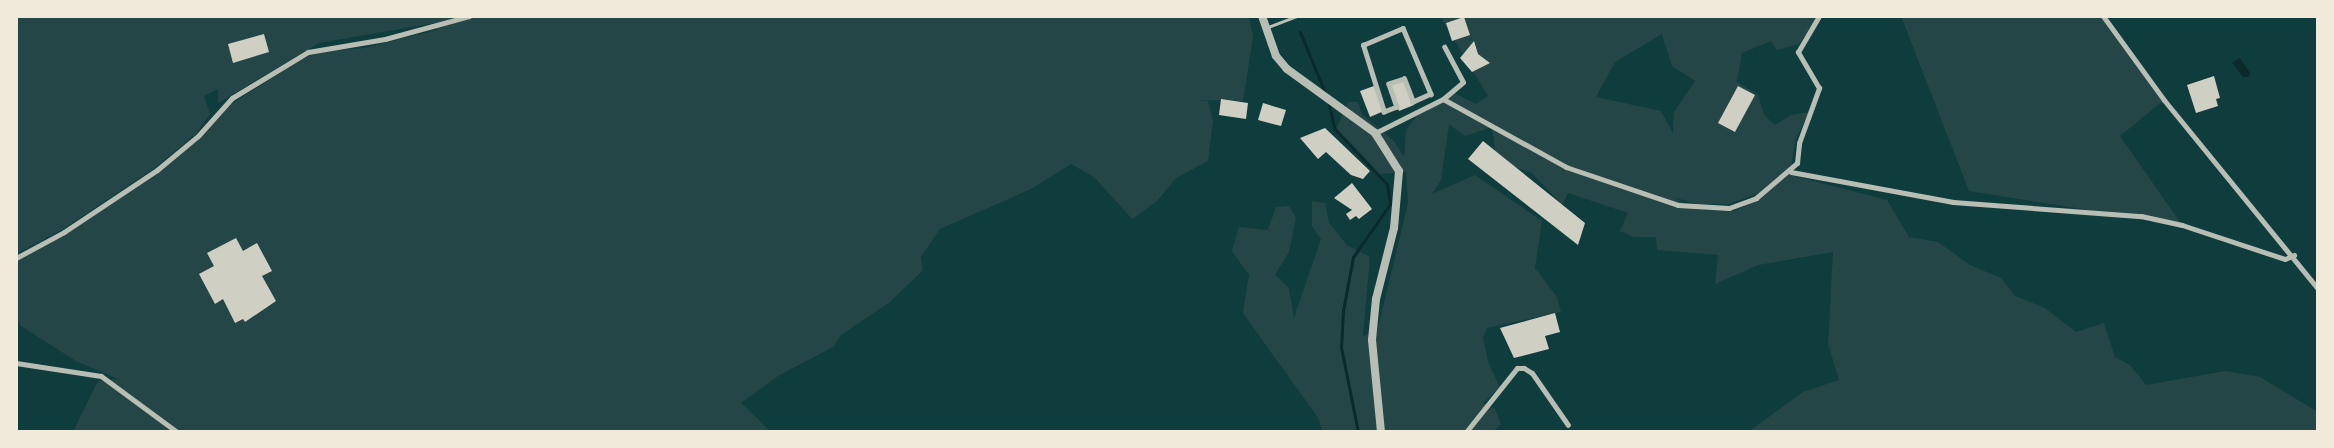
<!DOCTYPE html>
<style>
body{margin:0}
#map{position:relative;width:2334px;height:448px;overflow:hidden;background:#0f3d3e;font-family:"Source Serif 4",serif}
div>[style]{position:absolute}
.green>*{inset:0;background:#244646}
.water>*{inset:0;background:#0a2a2b}
.stream>*{height:3px;margin:-1.5px;padding:0 1.5px;transform-origin:1.5px;border-radius:1.5px;background:#0a2a2b}
.building>*{inset:0;background:#cfcfc3}
.service>*{height:3px;margin:-1.5px;padding:0 1.5px;transform-origin:1.5px;border-radius:1.5px;background:#b8beb3}
.pedestrian>*{height:4.5px;margin:-2.25px;padding:0 2.25px;transform-origin:2.25px;border-radius:2.25px;background:#b8beb3}
.minor>*{height:5px;margin:-2.5px;padding:0 2.5px;transform-origin:2.5px;border-radius:2.5px;background:#b8beb3}
.tertiary>*{height:8px;margin:-4px;padding:0 4px;transform-origin:4px;border-radius:4px;background:#b8beb3}
span{translate:-50% -50%;white-space:nowrap;text-align:center;line-height:1.15;-webkit-text-stroke:4px #f1e9da;paint-order:stroke}
.frame{position:absolute;inset:0;border:18px solid #f1e9da;pointer-events:none}
</style>
<div id="map">
<div class="green">
<i style="clip-path:polygon(16px 16px,1249px 16px,1253px 37px,1243px 101px,1197px 100px,1208px 101px,1213px 121px,1208px 161px,1176px 178px,1157px 201px,1132px 219px,1094px 177px,1071px 164px,1031px 189px,940px 229px,921px 257px,923px 270px,890px 302px,841px 335px,833px 347px,778px 376px,741px 403px,771px 432px,73px 432px,98px 381px,118px 379px,76px 361px,21px 326px,16px 319px,16px 262px,109px 205px,198px 136px,214px 115px,296px 63px,316px 52px,364px 48px,437px 30px,435px 23px,319px 43px,218px 103px,218px 89px,204px 96px,210px 114px,196px 134px,156px 167px,63px 229px,16px 254px)"></i>
<i style="clip-path:polygon(evenodd,1440px 16px,1819px 16px,1799px 44px,1777px 50px,1771px 41px,1742px 53px,1737px 82px,1758px 95px,1764px 115px,1775px 125px,1791px 115px,1809px 112px,1795px 141px,1790px 175px,1887px 200px,1909px 237px,1938px 242px,1970px 265px,2001px 278px,2015px 296px,2045px 308px,2076px 332px,2104px 323px,2115px 357px,2130px 365px,2146px 385px,2225px 371px,2260px 377px,2318px 412px,2318px 432px,1748px 432px,1803px 392px,1839px 380px,1828px 344px,1833px 252px,1758px 265px,1715px 284px,1718px 255px,1657px 250px,1656px 237px,1633px 237px,1620px 231px,1628px 213px,1568px 193px,1562px 205px,1531px 172px,1516px 168px,1495px 151px,1492px 127px,1465px 136px,1449px 124px,1441px 180px,1432px 194px,1475px 175px,1542px 221px,1535px 268px,1557px 297px,1561px 312px,1487px 328px,1483px 338px,1489px 365px,1500px 387px,1483px 403px,1495px 409px,1501px 424px,1493px 432px,1322px 432px,1319px 419px,1243px 313px,1249px 275px,1232px 251px,1239px 227px,1268px 230px,1276px 207px,1289px 206px,1296px 218px,1289px 252px,1275px 275px,1289px 288px,1294px 318px,1321px 239px,1312px 226px,1312px 201px,1325px 203px,1329px 223px,1347px 245px,1370px 257px,1363px 336px,1377px 332px,1408px 203px,1406px 172px,1378px 174px,1336px 129px,1348px 102px,1358px 102px,1362px 114px,1394px 141px,1404px 157px,1406px 130px,1419px 113px,1454px 93px,1476px 104px,1488px 96px,1440px 16px,1662px 34px,1672px 66px,1695px 81px,1674px 112px,1673px 133px,1661px 111px,1596px 97px,1615px 62px,1662px 34px,1440px 16px,1759px 193px,1757px 201px,1734px 211px,1695px 209px,1673px 197px,1697px 204px,1729px 204px,1759px 193px)"></i>
<i style="clip-path:polygon(1901px 16px,2104px 16px,2164px 100px,2120px 136px,2182px 225px,1969px 191px)"></i>
</div>
<div class="water">
<i style="clip-path:polygon(2240px 58px,2250px 73px,2249px 77px,2243px 77px,2232px 63px)"></i>
</div>
<div class="stream">
<i style="left:1300px;top:32px;width:68px;rotate:67.6deg"></i>
<i style="left:1328px;top:101px;width:28px;rotate:77deg"></i>
<i style="left:1334px;top:128px;width:77px;rotate:46.6deg"></i>
<i style="left:1387px;top:184px;width:20px;rotate:81deg"></i>
<i style="left:1390px;top:204px;width:65px;rotate:124.9deg"></i>
<i style="left:1353px;top:257px;width:55px;rotate:100.5deg"></i>
<i style="left:1343px;top:311px;width:36px;rotate:93deg"></i>
<i style="left:1341px;top:347px;width:87px;rotate:78.7deg"></i>
</div>
<div class="building">
<i style="clip-path:polygon(1464px 17px,1470px 35px,1452px 41px,1446px 23px)"></i>
<i style="clip-path:polygon(264px 34px,269px 52px,233px 63px,228px 44px)"></i>
<i style="clip-path:polygon(1474px 41px,1478px 54px,1490px 63px,1472px 72px,1460px 58px)"></i>
<i style="clip-path:polygon(2214px 76px,2220px 98px,2216px 99px,2218px 106px,2196px 113px,2187px 85px)"></i>
<i style="clip-path:polygon(1404px 79px,1414px 105px,1399px 111px,1389px 84px)"></i>
<i style="clip-path:polygon(1374px 86px,1384px 111px,1370px 117px,1360px 91px)"></i>
<i style="clip-path:polygon(1738px 86px,1755px 95px,1735px 132px,1718px 123px)"></i>
<i style="clip-path:polygon(1221px 99px,1248px 103px,1246px 119px,1219px 115px)"></i>
<i style="clip-path:polygon(1263px 103px,1286px 110px,1281px 126px,1258px 120px)"></i>
<i style="clip-path:polygon(1325px 128px,1370px 171px,1363px 179px,1351px 175px,1326px 152px,1318px 159px,1300px 138px)"></i>
<i style="clip-path:polygon(1483px 141px,1585px 223px,1578px 245px,1468px 159px)"></i>
<i style="clip-path:polygon(1352px 183px,1372px 209px,1359px 219px,1356px 216px,1350px 220px,1346px 214px,1352px 210px,1334px 198px)"></i>
<i style="clip-path:polygon(236px 238px,243px 251px,257px 243px,272px 271px,262px 276px,276px 301px,245px 322px,243px 319px,235px 323px,223px 299px,215px 304px,199px 274px,214px 266px,207px 253px)"></i>
<i style="clip-path:polygon(1555px 313px,1560px 332px,1545px 336px,1549px 349px,1514px 358px,1500px 328px)"></i>
</div>
<div class="service">
<i style="left:1268px;top:27px;width:31px;rotate:-21deg"></i>
</div>
<div class="pedestrian">
<i style="left:1403px;top:28px;width:72px;rotate:67deg"></i>
<i style="left:1431px;top:94px;width:20px;rotate:156deg"></i>
<i style="left:1413px;top:102px;width:25px;rotate:-111deg"></i>
<i style="left:1404px;top:79px;width:16px;rotate:162deg"></i>
<i style="left:1389px;top:84px;width:24px;rotate:71deg"></i>
<i style="left:1397px;top:107px;width:14px;rotate:159deg"></i>
<i style="left:1384px;top:112px;width:70px;rotate:-107.4deg"></i>
<i style="left:1363px;top:45px;width:43px;rotate:-23deg"></i>
</div>
<div class="minor">
<i style="left:2103px;top:16px;width:104px;rotate:54deg"></i>
<i style="left:2164px;top:100px;width:244px;rotate:50.8deg"></i>
<i style="left:1443px;top:99px;width:141px;rotate:28.9deg"></i>
<i style="left:1566px;top:167px;width:118px;rotate:18.7deg"></i>
<i style="left:1678px;top:205px;width:51px;rotate:3.4deg"></i>
<i style="left:1729px;top:208px;width:29px;rotate:-20deg"></i>
<i style="left:1756px;top:198px;width:54px;rotate:-40.5deg"></i>
<i style="left:1797px;top:163px;width:20px;rotate:-84deg"></i>
<i style="left:1799px;top:143px;width:59px;rotate:-70deg"></i>
<i style="left:1819px;top:88px;width:42px;rotate:-120.3deg"></i>
<i style="left:1798px;top:52px;width:42px;rotate:-59.7deg"></i>
<i style="left:1375px;top:133px;width:76px;rotate:-26.6deg"></i>
<i style="left:1443px;top:99px;width:26px;rotate:-40deg"></i>
<i style="left:1463px;top:82px;width:40px;rotate:-118deg"></i>
<i style="left:1791px;top:172px;width:165px;rotate:10.5deg"></i>
<i style="left:1953px;top:202px;width:189px;rotate:4.3deg"></i>
<i style="left:2141px;top:216px;width:42px;rotate:12.4deg"></i>
<i style="left:2182px;top:225px;width:108px;rotate:18.3deg"></i>
<i style="left:2285px;top:259px;width:10px;rotate:-24deg"></i>
<i style="left:16px;top:258px;width:55px;rotate:-28.4deg"></i>
<i style="left:64px;top:232px;width:112px;rotate:-33.7deg"></i>
<i style="left:157px;top:170px;width:53px;rotate:-39.7deg"></i>
<i style="left:198px;top:136px;width:51px;rotate:-48.2deg"></i>
<i style="left:232px;top:98px;width:89px;rotate:-31.2deg"></i>
<i style="left:308px;top:52px;width:78px;rotate:-9.6deg"></i>
<i style="left:385px;top:39px;width:87px;rotate:-15.3deg"></i>
<i style="left:16px;top:363px;width:86px;rotate:8.7deg"></i>
<i style="left:101px;top:376px;width:94px;rotate:36.4deg"></i>
<i style="left:1466px;top:432px;width:82px;rotate:-51.4deg"></i>
<i style="left:1517px;top:368px;width:7px"></i>
<i style="left:1524px;top:368px;width:9px;rotate:32deg"></i>
<i style="left:1532px;top:373px;width:63px;rotate:55.3deg"></i>
</div>
<div class="tertiary">
<i style="left:1262px;top:16px;width:42px;rotate:70.7deg"></i>
<i style="left:1276px;top:56px;width:17px;rotate:50deg"></i>
<i style="left:1287px;top:69px;width:109px;rotate:36deg"></i>
<i style="left:1375px;top:133px;width:45px;rotate:57.7deg"></i>
<i style="left:1399px;top:171px;width:57px;rotate:95deg"></i>
<i style="left:1394px;top:228px;width:73px;rotate:104.2deg"></i>
<i style="left:1376px;top:299px;width:41px;rotate:95.6deg"></i>
<i style="left:1372px;top:340px;width:92px;rotate:84.4deg"></i>
</div>
<div class="frame"></div>
</div>
